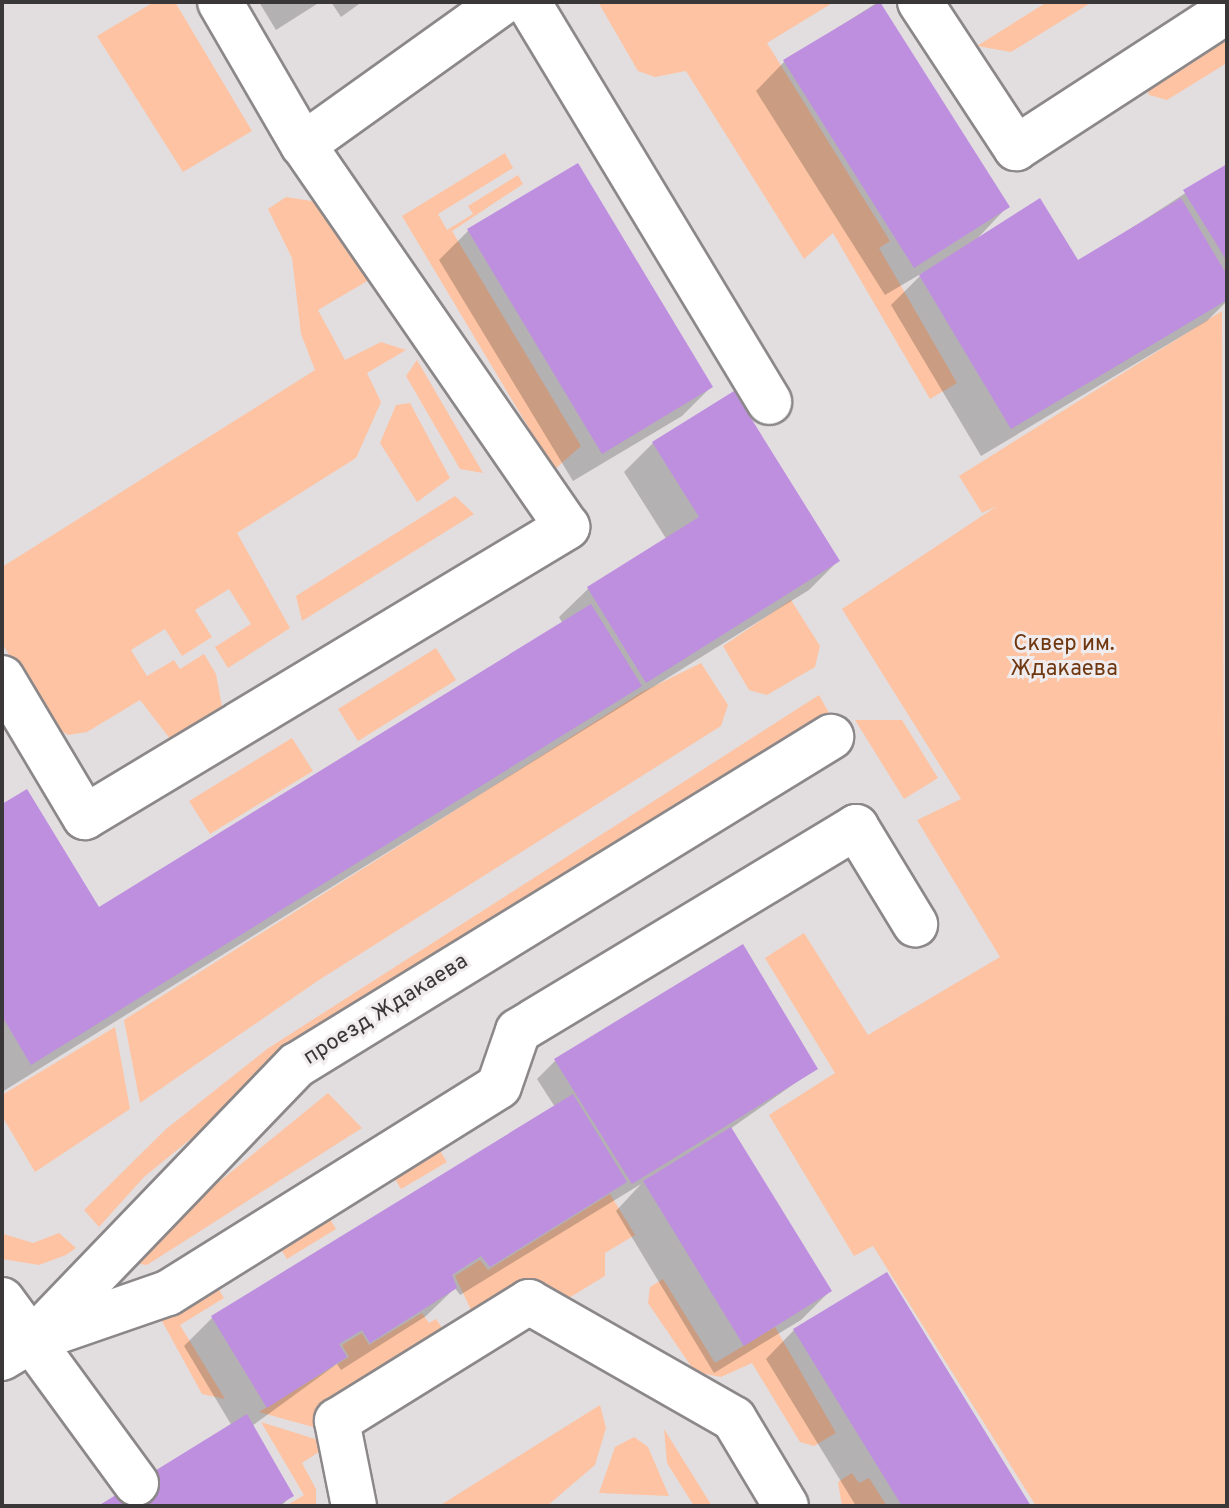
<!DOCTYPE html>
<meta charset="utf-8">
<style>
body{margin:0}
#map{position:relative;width:1229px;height:1508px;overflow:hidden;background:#e2dee0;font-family:Overpass,sans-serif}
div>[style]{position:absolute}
.green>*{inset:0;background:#fdc3a2}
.shadow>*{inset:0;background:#0003}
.building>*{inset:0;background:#be8edf}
.roads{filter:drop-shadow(2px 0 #8c888a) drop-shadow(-2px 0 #8c888a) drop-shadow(0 2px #8c888a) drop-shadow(0 -2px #8c888a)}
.minor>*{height:44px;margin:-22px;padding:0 22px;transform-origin:22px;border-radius:22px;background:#fff}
span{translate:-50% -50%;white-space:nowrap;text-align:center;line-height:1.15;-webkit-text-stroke:6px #f0ebed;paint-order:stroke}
.park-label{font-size:22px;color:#6e3710}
.street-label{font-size:22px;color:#393738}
.frame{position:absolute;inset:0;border:4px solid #393738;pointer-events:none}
</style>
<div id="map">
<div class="green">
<i style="clip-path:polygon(154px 2px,175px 2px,252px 131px,183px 172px,97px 36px)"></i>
<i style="clip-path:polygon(598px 2px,834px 2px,767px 43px,890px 241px,879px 248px,957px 383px,930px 399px,833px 233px,804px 259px,686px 71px,655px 77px,638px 71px)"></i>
<i style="clip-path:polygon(1047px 2px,1092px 2px,1011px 52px,977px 46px)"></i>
<i style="clip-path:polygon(1227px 22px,1227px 63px,1167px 100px,1149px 95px,1145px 86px)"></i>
<i style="clip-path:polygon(505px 153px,513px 168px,438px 214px,447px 230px,473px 214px,468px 206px,518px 175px,523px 184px,452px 231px,581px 446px,554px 470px,402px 216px)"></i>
<i style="clip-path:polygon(286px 197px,318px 202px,369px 280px,318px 310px,345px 360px,381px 342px,406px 350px,367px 373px,381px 402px,356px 458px,237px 533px,290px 628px,228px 668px,215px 647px,251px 624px,229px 589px,195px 610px,212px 637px,182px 656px,165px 629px,131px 650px,147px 676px,174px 660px,180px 669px,204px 654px,216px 674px,223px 712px,171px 740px,140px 700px,87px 732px,68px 735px,49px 723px,2px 643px,2px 567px,315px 370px,301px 334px,292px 258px,268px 209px)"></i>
<i style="clip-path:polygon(1222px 311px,1227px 1506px,1036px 1506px,873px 1246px,854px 1256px,769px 1115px,835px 1073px,765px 958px,804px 933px,868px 1035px,1000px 957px,917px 820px,961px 799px,842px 609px,997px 506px,982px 513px,959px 476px)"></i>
<i style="clip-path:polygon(417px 360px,483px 473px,460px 469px,406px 376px)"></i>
<i style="clip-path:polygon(410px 403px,450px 478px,417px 502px,380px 443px,396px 405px)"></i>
<i style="clip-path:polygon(455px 496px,474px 514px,302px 621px,296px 596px)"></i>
<i style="clip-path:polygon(791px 600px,820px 646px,815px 667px,767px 695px,749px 690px,723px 646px)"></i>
<i style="clip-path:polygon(436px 648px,456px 680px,358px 741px,338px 709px)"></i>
<i style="clip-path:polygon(701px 663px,728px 705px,721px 726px,319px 980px,140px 1103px,124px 1020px,642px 692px)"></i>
<i style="clip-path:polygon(819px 695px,829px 713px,286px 1061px,144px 1177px,99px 1227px,84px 1210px,166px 1129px,267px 1049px)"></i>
<i style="clip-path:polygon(855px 720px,902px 720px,938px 778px,904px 799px)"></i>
<i style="clip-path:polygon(292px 738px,313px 771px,210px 834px,189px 801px)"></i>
<i style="clip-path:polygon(115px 1027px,130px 1109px,35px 1172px,2px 1116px,2px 1095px)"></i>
<i style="clip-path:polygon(328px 1093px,362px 1128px,147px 1265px,133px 1263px,204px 1194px)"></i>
<i style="clip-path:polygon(439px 1149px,447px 1162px,401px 1189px,393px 1176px)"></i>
<i style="clip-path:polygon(610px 1194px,635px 1235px,605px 1253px,605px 1276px,498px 1341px,484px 1338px,455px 1276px,480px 1260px,488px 1270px)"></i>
<i style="clip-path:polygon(328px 1216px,336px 1229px,287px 1259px,279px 1246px)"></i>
<i style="clip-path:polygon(59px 1233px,76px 1248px,66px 1255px,39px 1265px,2px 1259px,4px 1234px,33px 1243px)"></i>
<i style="clip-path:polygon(663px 1279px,715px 1363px,775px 1327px,836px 1433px,814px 1446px,800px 1442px,752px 1363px,721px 1377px,695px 1372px,648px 1303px,650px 1287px)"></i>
<i style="clip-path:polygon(216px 1285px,224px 1298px,180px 1325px,225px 1399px,202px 1394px,157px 1312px)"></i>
<i style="clip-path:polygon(422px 1313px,429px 1323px,436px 1319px,457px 1350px,345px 1436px,259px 1412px,349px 1357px,342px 1345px,362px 1333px,369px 1345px)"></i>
<i style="clip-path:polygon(600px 1405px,606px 1428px,595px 1465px,547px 1506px,439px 1506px)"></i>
<i style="clip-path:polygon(261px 1422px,331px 1444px,302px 1463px,316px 1489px,316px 1506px,286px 1506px,304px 1495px)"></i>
<i style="clip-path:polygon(664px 1429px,712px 1506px,694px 1506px,667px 1463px)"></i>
<i style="clip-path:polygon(634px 1437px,648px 1447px,669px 1496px,599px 1493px,615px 1447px)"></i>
<i style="clip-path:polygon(852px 1473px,859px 1483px,869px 1478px,887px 1506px,842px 1506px,838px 1482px)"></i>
</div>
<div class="shadow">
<i style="clip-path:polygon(259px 2px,320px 2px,276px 30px)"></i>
<i style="clip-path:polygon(331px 2px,362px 2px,341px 17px)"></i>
<i style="clip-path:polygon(878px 2px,1007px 207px,975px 241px,1078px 263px,1227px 166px,1227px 301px,1207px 321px,981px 456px,891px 305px,924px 272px,885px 295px,756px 91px,784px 62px)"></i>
<i style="clip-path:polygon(577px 166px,711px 387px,682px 416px,573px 481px,439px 260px,468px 231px)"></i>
<i style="clip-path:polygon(653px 443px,838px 561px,809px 590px,2px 1092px,2px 807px,98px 909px,563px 624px,559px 617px,588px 589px,667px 540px,624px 472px)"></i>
<i style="clip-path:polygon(555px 1061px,815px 1069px,730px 1129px,830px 1291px,801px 1320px,714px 1373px,616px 1211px,641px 1184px,460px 1295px,455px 1288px,426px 1316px,341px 1370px,337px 1364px,252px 1426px,292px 1495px,281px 1506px,102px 1506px,232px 1426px,184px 1346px,212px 1318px,555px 1107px,537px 1079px)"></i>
<i style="clip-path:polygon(794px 1330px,1029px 1506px,856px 1506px,766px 1359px)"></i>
</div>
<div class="building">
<i style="clip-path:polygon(880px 2px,1010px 207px,914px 268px,783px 60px)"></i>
<i style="clip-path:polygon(578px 163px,713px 387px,602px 454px,467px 229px)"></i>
<i style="clip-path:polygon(1227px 164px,1227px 261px,1183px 190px)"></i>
<i style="clip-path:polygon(1040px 198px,1078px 260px,1181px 198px,1227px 275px,1227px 300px,1011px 429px,919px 275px)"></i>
<i style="clip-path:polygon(734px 391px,840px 561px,646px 683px,587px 587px,699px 517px,652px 442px)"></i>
<i style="clip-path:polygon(591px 604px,642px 686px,31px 1065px,2px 1016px,2px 804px,27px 789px,99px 907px)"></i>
<i style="clip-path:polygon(743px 944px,818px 1069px,632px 1184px,554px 1059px)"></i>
<i style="clip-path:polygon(573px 1094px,627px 1182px,490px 1267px,481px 1256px,452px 1275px,457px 1288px,370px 1343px,362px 1330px,339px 1344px,347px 1357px,267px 1408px,211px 1316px)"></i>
<i style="clip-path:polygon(731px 1127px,832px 1291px,744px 1346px,643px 1181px)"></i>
<i style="clip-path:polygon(887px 1272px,1031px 1506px,902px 1506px,793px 1329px)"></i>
<i style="clip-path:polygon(247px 1414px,294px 1496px,277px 1506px,98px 1506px)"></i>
</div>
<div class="roads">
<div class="minor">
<i style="left:220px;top:2px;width:165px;rotate:59.9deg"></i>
<i style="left:528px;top:2px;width:467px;rotate:58.9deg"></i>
<i style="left:920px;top:2px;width:175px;rotate:56.7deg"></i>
<i style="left:1016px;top:148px;width:252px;rotate:-33deg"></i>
<i style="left:2px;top:678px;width:162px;rotate:59.2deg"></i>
<i style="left:85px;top:817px;width:563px;rotate:-31.03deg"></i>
<i style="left:567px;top:527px;width:464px;rotate:-124.6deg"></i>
<i style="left:303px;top:145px;width:246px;rotate:-35.6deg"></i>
<i style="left:2px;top:1300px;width:227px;rotate:53.8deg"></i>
<i style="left:32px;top:1340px;width:144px;rotate:-19.1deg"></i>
<i style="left:168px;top:1293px;width:390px;rotate:-32deg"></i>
<i style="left:499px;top:1086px;width:58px;rotate:-70.9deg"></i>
<i style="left:518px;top:1031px;width:395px;rotate:-31.1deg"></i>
<i style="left:856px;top:827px;width:114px;rotate:58.7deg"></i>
<i style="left:2px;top:1358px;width:35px;rotate:-31deg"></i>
<i style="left:32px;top:1340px;width:382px;rotate:-46.1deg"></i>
<i style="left:297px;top:1065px;width:627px;rotate:-31.56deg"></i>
<i style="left:354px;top:1506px;width:87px;rotate:-101.3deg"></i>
<i style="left:337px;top:1421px;width:226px;rotate:-31.8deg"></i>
<i style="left:529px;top:1302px;width:236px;rotate:29.7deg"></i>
<i style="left:734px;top:1419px;width:101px;rotate:59.1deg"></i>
</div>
</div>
<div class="park-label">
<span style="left:1064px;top:657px">Сквер им.<br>Ждакаева</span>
</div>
<div class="street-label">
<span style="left:386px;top:1010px;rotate:-32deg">проезд Ждакаева</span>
</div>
<div class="frame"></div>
</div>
